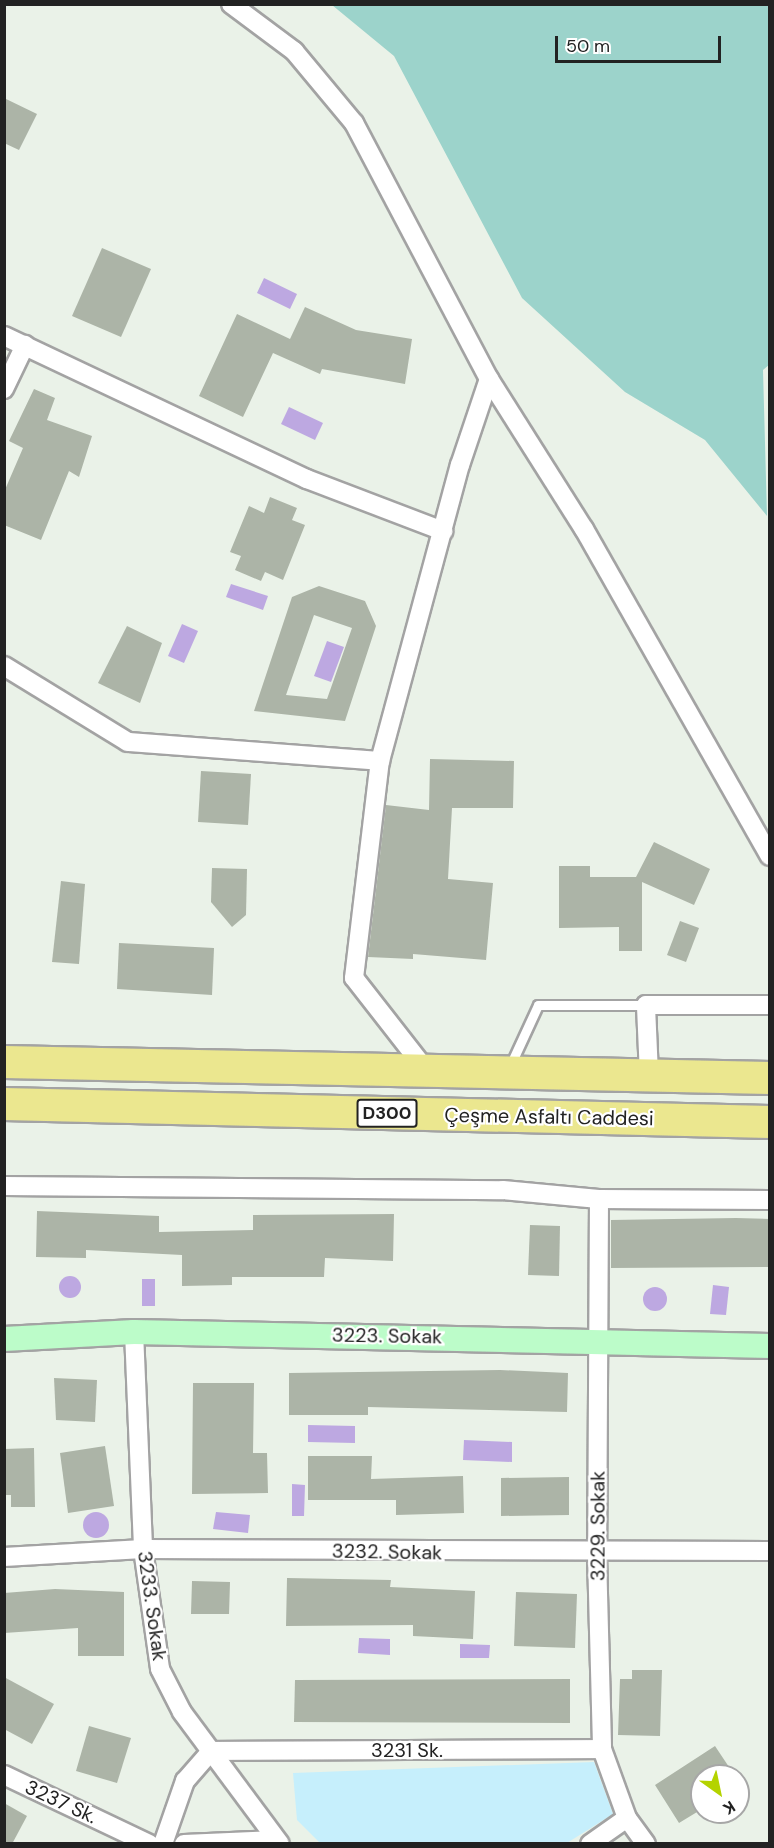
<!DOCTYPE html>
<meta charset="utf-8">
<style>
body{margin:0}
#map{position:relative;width:774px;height:1848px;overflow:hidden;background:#eaf2e8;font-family:"DM Sans",sans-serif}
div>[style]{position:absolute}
.forest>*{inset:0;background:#9cd3cb}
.park>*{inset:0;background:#c6effc}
.water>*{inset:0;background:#bda8e1}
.round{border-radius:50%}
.building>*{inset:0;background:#acb4a7}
.roads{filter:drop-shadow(2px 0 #a3a3a3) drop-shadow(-2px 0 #a3a3a3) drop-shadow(0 2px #a3a3a3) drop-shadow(0 -2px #a3a3a3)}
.lane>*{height:9px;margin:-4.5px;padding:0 4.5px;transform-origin:4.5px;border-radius:4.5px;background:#fff}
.street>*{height:18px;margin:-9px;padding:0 9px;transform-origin:9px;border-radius:9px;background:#fff}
.secondary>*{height:24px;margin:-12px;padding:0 12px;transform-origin:12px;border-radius:12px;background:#bcfcc9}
.highway>*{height:32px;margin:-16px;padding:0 16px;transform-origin:16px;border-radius:16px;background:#ebe78f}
span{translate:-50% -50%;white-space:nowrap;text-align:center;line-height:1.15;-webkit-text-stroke:4.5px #fff;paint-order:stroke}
.shield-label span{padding:2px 4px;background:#fff;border:2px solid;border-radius:4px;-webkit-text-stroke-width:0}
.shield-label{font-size:18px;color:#222;font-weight:700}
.street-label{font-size:20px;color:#222}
.frame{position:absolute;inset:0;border:6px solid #222;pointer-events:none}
.north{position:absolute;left:690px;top:1764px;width:60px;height:60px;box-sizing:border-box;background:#fff;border:2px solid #a7a7a7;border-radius:50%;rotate:147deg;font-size:16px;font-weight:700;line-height:24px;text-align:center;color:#222}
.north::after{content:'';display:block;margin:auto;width:21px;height:27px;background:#b4d300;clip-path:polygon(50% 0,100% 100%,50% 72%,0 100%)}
.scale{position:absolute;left:555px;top:36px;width:166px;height:27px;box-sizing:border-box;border:3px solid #222;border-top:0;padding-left:8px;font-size:18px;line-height:21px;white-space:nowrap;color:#222;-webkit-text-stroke:4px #fff;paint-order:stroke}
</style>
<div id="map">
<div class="forest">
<i style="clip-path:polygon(332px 5px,769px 5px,770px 364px,763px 370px,767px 516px,705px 440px,625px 392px,522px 298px,394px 56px)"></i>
</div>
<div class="park">
<i style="clip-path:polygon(594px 1762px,613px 1814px,567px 1843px,320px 1843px,297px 1820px,293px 1773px)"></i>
</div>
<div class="water">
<i style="clip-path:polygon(264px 278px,297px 294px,290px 309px,257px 293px)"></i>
<i style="clip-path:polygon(289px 407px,323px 423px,315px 440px,281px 424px)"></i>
<i style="clip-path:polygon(231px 584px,268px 596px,263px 610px,226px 597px)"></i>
<i style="clip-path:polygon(182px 624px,198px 631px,184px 663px,168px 656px)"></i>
<i style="clip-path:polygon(327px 641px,344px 647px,331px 682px,314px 676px)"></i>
<i class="round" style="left:59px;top:1276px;width:22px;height:22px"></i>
<i style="clip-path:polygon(142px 1279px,155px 1279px,155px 1306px,142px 1306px)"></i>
<i style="clip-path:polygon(713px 1285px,729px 1287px,726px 1315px,710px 1314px)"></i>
<i class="round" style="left:643px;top:1287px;width:24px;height:24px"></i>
<i style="clip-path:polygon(308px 1425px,355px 1426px,355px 1443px,308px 1442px)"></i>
<i style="clip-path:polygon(464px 1440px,512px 1442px,512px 1462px,463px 1460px)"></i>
<i style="clip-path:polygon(292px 1484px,305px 1485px,304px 1516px,292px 1516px)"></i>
<i class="round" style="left:83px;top:1512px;width:26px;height:26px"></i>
<i style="clip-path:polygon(216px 1512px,250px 1515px,248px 1533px,213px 1529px)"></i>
<i style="clip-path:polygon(359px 1638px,390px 1639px,390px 1655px,358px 1653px)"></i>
<i style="clip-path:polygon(460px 1644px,490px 1645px,489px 1658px,460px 1658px)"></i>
</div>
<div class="building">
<i style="clip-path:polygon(4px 98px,37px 114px,19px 150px,4px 143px)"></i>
<i style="clip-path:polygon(102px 248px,151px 269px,121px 337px,72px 316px)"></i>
<i style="clip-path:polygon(305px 307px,356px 330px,412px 339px,405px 384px,322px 369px,320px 374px,273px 353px,243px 417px,199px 396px,237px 314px,290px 339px)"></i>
<i style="clip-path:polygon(34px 389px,55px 398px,47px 420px,92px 436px,79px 477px,69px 471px,41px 540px,4px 525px,4px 492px,23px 448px,9px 441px)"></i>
<i style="clip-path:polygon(270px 497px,297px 508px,292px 520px,305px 525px,283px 580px,265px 572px,261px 581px,235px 570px,241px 556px,230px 552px,249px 506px,264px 513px)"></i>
<i style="clip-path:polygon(evenodd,319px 586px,365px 601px,376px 626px,345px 721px,254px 711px,292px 597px,319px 586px,314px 615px,352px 628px,327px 699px,286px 695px,314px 615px)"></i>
<i style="clip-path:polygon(127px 626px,162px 643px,140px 703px,98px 683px)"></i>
<i style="clip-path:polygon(430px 759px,514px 761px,513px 808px,452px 808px,448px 879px,493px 883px,486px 960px,413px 954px,413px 959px,368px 957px,386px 805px,429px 810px)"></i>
<i style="clip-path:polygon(201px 771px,251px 774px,248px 825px,198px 822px)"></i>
<i style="clip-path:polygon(654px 842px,710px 869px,694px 905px,642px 882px,642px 951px,619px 951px,619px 927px,559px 928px,559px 866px,590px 866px,590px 877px,636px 877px)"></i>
<i style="clip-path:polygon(212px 868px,247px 869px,246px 915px,232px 927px,211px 902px)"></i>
<i style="clip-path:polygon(61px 881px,85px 884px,79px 964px,52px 962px)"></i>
<i style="clip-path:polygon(680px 921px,699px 928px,686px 962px,667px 955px)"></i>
<i style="clip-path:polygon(119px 943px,214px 948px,212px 995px,117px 989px)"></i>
<i style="clip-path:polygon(37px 1211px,159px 1216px,159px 1232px,253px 1230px,253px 1215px,394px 1214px,393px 1261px,325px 1258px,324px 1277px,232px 1277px,232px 1285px,182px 1286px,182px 1255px,86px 1250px,86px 1258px,36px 1257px)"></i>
<i style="clip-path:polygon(736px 1218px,770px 1219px,770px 1267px,611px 1268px,611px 1220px)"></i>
<i style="clip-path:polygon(530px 1225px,560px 1226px,559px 1276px,528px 1275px)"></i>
<i style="clip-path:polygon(500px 1370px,568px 1373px,567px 1412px,368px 1407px,368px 1415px,289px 1415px,289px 1373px)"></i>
<i style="clip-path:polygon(54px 1378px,97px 1380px,95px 1422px,56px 1420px)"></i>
<i style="clip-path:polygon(193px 1383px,254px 1383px,253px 1453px,267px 1453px,268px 1493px,192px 1494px)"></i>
<i style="clip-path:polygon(105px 1446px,114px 1506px,68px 1513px,60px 1453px)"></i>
<i style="clip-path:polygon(34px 1448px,35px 1507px,11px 1507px,11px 1495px,4px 1495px,4px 1449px)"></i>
<i style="clip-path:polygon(308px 1456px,372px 1456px,371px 1479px,463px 1476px,464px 1513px,396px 1515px,396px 1500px,308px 1500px)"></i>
<i style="clip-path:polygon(569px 1477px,569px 1515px,501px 1516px,501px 1478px)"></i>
<i style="clip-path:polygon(287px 1578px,391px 1580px,390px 1587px,475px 1591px,473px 1639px,413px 1636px,413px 1625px,286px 1626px)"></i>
<i style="clip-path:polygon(192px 1581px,230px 1582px,229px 1614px,191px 1614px)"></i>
<i style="clip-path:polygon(55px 1589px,124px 1592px,124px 1656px,78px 1656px,78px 1628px,4px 1633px,4px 1593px)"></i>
<i style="clip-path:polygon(516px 1592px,577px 1594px,575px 1648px,514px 1646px)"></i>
<i style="clip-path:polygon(632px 1670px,662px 1670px,660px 1736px,618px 1735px,620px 1679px,632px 1679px)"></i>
<i style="clip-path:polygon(4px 1677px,54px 1704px,32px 1744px,4px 1729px)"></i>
<i style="clip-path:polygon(570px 1679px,570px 1723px,294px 1722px,295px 1680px)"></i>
<i style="clip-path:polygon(89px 1726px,131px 1738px,117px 1783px,76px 1771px)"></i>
<i style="clip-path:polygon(715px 1746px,735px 1776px,702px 1776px,702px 1809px,679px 1823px,655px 1785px)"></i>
<i style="clip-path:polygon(4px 1803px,27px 1816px,12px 1844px,4px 1844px)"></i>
</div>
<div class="roads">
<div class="lane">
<i style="left:509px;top:1068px;width:69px;rotate:-65.3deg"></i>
<i style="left:538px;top:1005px;width:108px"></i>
</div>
<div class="street">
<i style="left:231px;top:4px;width:79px;rotate:36.7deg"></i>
<i style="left:294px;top:51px;width:94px;rotate:50.2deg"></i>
<i style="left:354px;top:123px;width:289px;rotate:62.2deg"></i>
<i style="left:489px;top:379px;width:178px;rotate:57.7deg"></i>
<i style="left:584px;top:529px;width:376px;rotate:60.4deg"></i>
<i style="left:4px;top:336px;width:335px;rotate:25.3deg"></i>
<i style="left:307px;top:479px;width:146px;rotate:20.9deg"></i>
<i style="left:4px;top:389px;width:49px;rotate:-64.5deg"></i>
<i style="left:4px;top:666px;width:145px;rotate:31.5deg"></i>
<i style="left:128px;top:742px;width:253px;rotate:4.3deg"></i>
<i style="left:426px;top:1070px;width:117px;rotate:-128deg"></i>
<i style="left:354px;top:978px;width:219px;rotate:-83.2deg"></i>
<i style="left:380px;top:761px;width:307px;rotate:-74.9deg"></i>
<i style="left:460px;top:465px;width:91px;rotate:-71.4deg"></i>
<i style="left:649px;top:1075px;width:70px;rotate:-92.5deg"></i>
<i style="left:646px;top:1005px;width:124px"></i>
<i style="left:4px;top:1186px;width:499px;rotate:0.5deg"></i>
<i style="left:503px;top:1190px;width:96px;rotate:5.4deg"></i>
<i style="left:599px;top:1199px;width:171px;rotate:0.3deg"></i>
<i style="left:599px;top:1199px;width:356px;rotate:90.3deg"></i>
<i style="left:597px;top:1555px;width:194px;rotate:88.5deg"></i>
<i style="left:602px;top:1749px;width:73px;rotate:70.1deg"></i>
<i style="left:627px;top:1818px;width:32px;rotate:54deg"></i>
<i style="left:134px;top:1332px;width:217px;rotate:87.6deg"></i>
<i style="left:143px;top:1549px;width:121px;rotate:81.9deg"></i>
<i style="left:160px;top:1669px;width:48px;rotate:62.9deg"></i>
<i style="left:182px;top:1712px;width:164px;rotate:53.4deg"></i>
<i style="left:4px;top:1557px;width:139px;rotate:-3.3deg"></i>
<i style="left:143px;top:1549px;width:627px;rotate:0.18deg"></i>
<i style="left:4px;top:1775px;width:161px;rotate:25.4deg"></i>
<i style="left:163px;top:1844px;width:67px;rotate:-70.8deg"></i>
<i style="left:185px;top:1781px;width:40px;rotate:-49deg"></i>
<i style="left:211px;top:1751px;width:391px;rotate:-0.3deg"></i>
<i style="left:184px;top:1844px;width:92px;rotate:-2.5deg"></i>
<i style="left:590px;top:1844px;width:45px;rotate:-35.1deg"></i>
</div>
<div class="secondary">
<i style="left:4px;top:1339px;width:130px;rotate:-3.1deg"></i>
<i style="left:134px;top:1332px;width:636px;rotate:1.26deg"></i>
</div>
<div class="highway">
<i style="left:4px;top:1062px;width:766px;rotate:1.2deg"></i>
<i style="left:4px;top:1104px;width:766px;rotate:1.35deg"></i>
</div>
</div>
<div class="shield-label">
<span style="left:387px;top:1113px">D300</span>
</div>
<div class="street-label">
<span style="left:549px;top:1117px;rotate:1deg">Çeşme Asfaltı Caddesi</span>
<span style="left:387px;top:1336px;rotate:1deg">3223. Sokak</span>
<span style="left:598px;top:1526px;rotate:-90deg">3229. Sokak</span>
<span style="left:387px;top:1552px;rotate:1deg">3232. Sokak</span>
<span style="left:152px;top:1606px;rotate:82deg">3233. Sokak</span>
<span style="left:407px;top:1750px">3231 Sk.</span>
<span style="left:61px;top:1802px;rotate:25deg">3237 Sk.</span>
</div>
<div class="frame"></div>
<div class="north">K</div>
<div class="scale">50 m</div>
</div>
